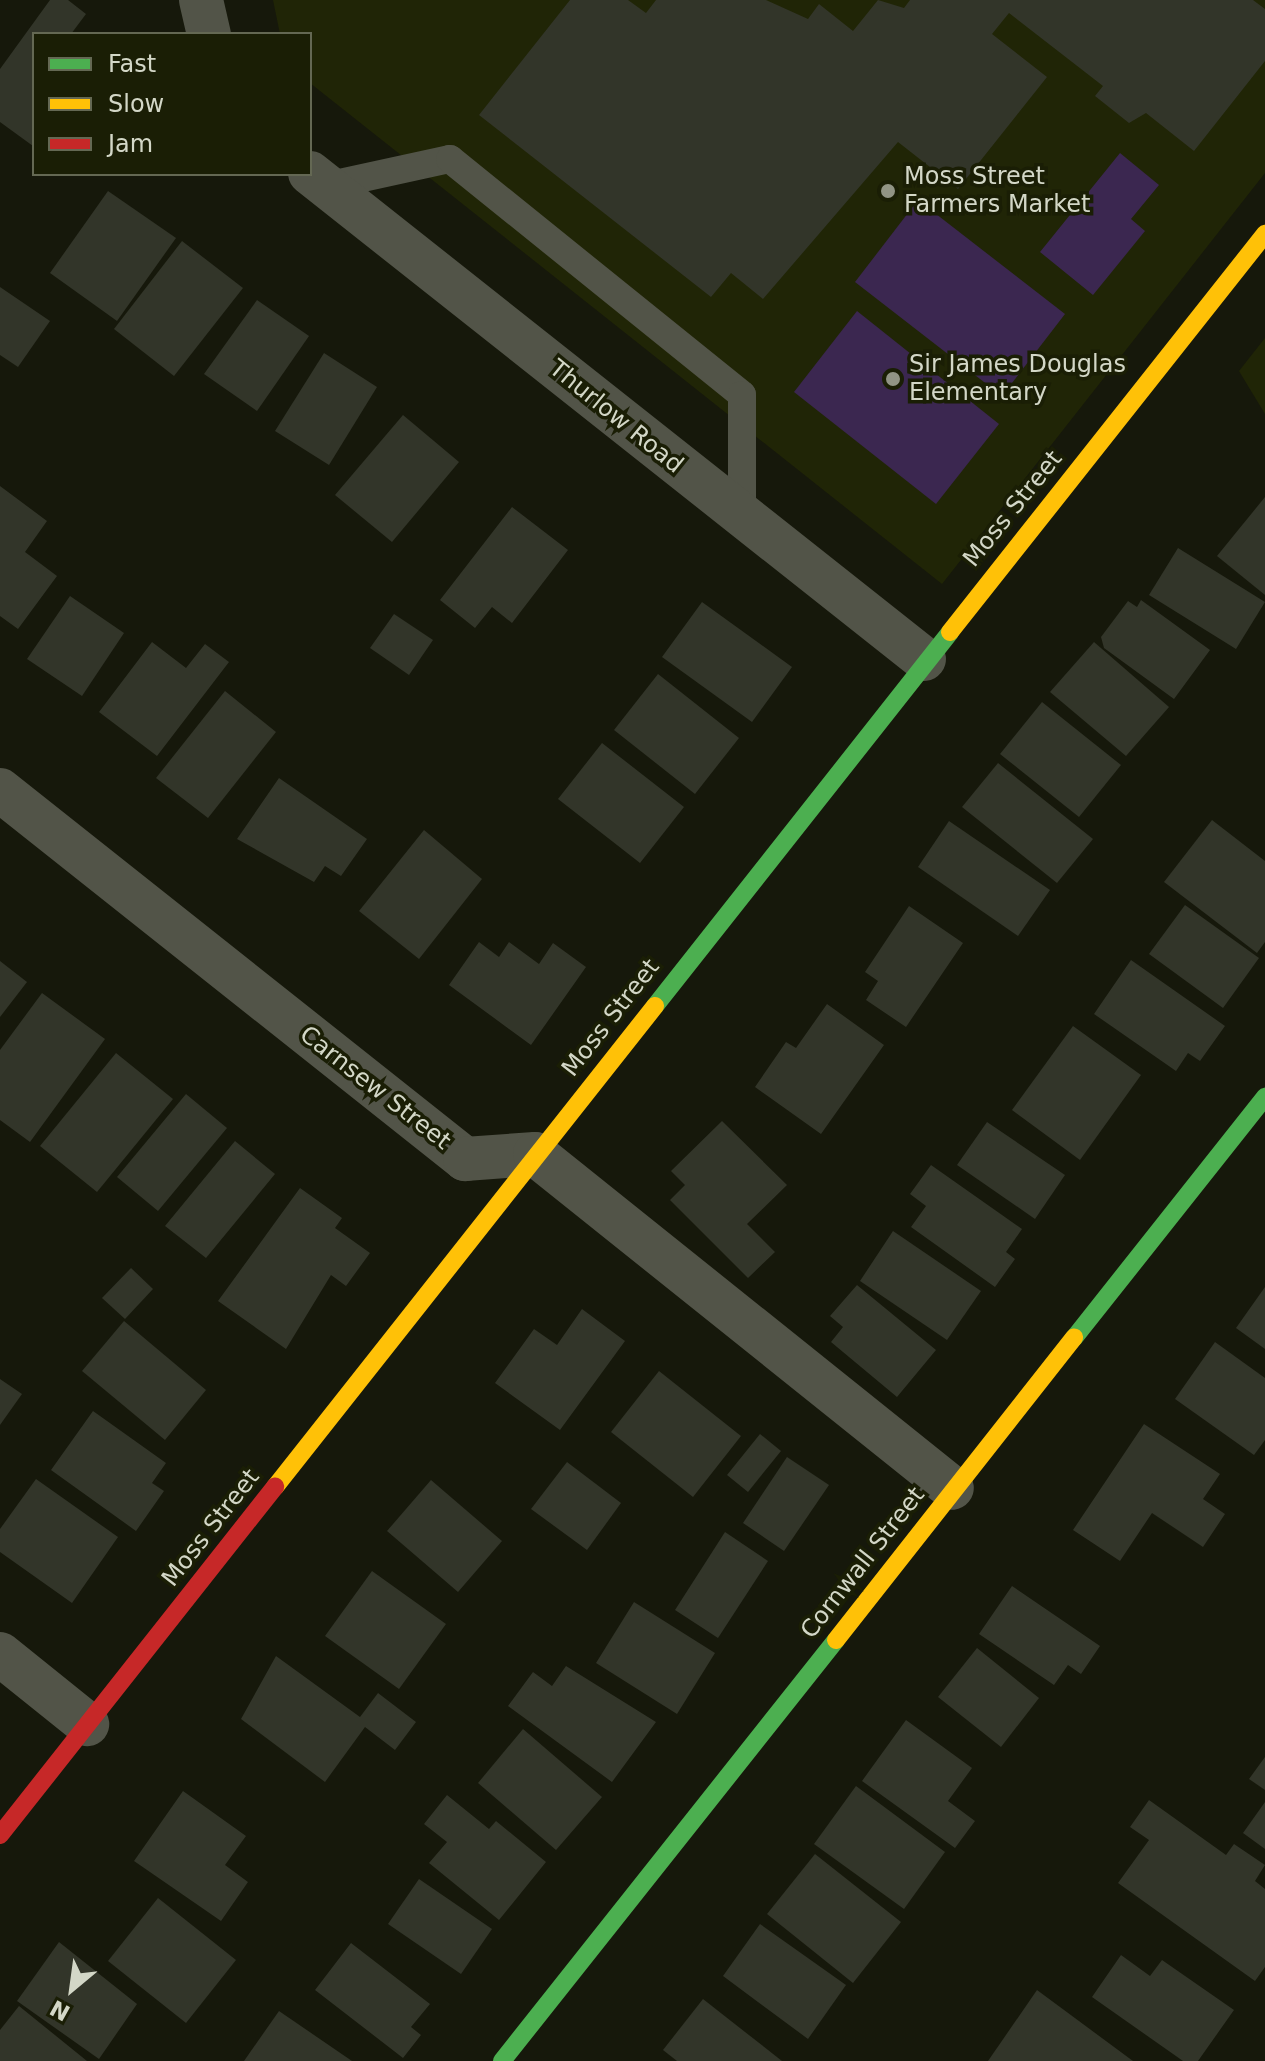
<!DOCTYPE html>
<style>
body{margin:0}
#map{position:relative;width:1265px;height:2061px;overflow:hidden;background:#16180b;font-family:"DejaVu Sans",sans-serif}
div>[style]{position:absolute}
.built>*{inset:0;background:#202506}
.green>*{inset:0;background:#3b2750}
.building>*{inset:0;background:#323529}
.lane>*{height:28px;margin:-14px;padding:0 14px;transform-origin:14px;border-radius:14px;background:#525448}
.street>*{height:44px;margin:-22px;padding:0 22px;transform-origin:22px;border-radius:22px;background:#525448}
.fast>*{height:18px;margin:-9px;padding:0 9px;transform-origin:9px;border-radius:9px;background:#4caf50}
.slow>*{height:18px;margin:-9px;padding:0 9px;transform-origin:9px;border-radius:9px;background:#ffc107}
.jam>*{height:18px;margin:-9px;padding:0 9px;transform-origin:9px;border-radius:9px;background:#c62828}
.dots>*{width:22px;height:22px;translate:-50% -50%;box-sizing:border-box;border:4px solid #1a1e05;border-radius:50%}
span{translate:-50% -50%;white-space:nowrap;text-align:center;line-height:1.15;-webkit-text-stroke:7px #1a1e05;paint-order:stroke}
.poi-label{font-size:24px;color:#d3d7c7}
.left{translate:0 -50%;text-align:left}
.street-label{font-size:24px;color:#d3d7c7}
.legend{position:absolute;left:32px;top:32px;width:280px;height:144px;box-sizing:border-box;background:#1a1e05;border:2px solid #646853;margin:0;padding:10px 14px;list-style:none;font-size:24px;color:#d3d7c7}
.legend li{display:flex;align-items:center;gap:16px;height:40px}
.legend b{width:40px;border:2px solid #646853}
.north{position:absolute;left:32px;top:1949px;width:80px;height:80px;-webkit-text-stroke:6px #1a1e05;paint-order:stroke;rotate:209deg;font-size:22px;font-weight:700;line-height:32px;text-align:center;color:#d3d7c7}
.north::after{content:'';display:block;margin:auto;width:28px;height:36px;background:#d3d7c7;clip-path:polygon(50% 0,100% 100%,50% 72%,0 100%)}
</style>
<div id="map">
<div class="built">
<i style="clip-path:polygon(273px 0,1265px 0,1265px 173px,942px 584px,310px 83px,310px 34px,280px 34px)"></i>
<i style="clip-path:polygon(1265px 338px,1265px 414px,1239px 371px)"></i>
</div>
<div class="green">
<i style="clip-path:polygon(1120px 153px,1159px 185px,1131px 219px,1145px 231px,1093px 295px,1040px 252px)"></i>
<i style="clip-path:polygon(918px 200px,1065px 314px,1002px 396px,855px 282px)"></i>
<i style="clip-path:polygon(857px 311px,999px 424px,936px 504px,794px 392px)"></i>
</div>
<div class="building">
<i style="clip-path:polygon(50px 0,68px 0,86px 14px,71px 34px,34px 34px,33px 146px,0 122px,0 69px)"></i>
<i style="clip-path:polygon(570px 0,628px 0,646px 13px,656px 0,766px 0,808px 19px,819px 4px,853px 31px,878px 0,904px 8px,910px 0,1253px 0,1265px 9px,1265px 61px,1194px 151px,1146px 113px,1129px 123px,1095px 96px,1103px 86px,1009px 13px,992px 34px,1047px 77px,958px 189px,898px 142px,763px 299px,731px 273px,711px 297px,479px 115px)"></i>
<i style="clip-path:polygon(108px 191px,176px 238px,117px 321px,50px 273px)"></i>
<i style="clip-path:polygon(182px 241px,243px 288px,174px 376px,114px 329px)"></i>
<i style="clip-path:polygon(0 287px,50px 321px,18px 367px,0 355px)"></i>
<i style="clip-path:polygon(257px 300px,309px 336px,257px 411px,204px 374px)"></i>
<i style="clip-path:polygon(324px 353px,377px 387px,329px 465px,275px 431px)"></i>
<i style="clip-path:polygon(403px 415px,459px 462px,392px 542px,335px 495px)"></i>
<i style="clip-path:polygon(0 486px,47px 521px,25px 552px,57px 576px,18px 629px,0 616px)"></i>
<i style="clip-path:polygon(1265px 497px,1265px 595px,1217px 556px)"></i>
<i style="clip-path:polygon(512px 507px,568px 550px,512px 623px,492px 607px,475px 628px,440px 600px)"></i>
<i style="clip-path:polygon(1178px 548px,1265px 602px,1236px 649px,1149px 595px)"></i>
<i style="clip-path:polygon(70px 596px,124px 633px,82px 696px,27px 659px)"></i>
<i style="clip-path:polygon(1141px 600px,1210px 650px,1174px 699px,1104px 648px,1101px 637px,1128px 601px,1137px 607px)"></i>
<i style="clip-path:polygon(702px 602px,792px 667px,752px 722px,662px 657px)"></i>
<i style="clip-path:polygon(394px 614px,433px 640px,409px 675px,370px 648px)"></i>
<i style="clip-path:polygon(152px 642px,186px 668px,205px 644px,229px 662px,157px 756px,99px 712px)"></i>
<i style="clip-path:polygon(1094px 642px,1169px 707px,1126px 756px,1050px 692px)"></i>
<i style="clip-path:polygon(658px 674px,739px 738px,695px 794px,614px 730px)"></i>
<i style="clip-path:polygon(225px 691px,276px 732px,208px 818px,156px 778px)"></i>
<i style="clip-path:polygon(1042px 702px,1121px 765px,1079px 817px,1000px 754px)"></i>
<i style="clip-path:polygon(602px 743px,684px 807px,640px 863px,558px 799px)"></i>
<i style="clip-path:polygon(998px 763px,1093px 839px,1057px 883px,962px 807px)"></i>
<i style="clip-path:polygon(279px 778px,367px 839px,341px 876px,325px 866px,314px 882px,237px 839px)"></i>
<i style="clip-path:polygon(1212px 820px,1265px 861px,1265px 942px,1257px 953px,1164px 882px)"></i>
<i style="clip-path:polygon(949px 821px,1050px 890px,1018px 936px,918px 867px)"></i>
<i style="clip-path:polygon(424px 830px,482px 879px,419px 959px,359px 911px)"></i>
<i style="clip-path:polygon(1185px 905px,1259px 958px,1223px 1008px,1149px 954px)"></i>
<i style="clip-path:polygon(909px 906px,963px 943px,906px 1027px,866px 1000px,878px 981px,865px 972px)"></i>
<i style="clip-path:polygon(479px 942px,499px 957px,509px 942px,539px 964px,553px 943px,586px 967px,531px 1045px,449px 985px)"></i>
<i style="clip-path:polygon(1131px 960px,1225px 1026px,1200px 1061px,1188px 1053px,1176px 1071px,1094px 1014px)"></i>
<i style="clip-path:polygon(0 961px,27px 982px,0 1017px)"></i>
<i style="clip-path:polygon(42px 993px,105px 1039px,30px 1142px,0 1120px,0 1050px)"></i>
<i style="clip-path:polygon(827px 1004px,884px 1045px,821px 1134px,755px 1087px,786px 1042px,796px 1048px)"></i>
<i style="clip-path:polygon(1073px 1026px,1141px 1075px,1080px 1160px,1012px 1110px)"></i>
<i style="clip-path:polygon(116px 1053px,173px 1099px,97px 1192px,40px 1146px)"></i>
<i style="clip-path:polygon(186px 1094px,227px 1128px,158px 1211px,117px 1177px)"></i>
<i style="clip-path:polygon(722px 1121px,787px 1185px,747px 1224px,775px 1252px,748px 1278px,670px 1200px,685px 1185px,671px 1171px)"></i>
<i style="clip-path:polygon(987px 1122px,1065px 1175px,1035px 1219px,957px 1165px)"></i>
<i style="clip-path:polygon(235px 1141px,275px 1174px,206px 1258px,165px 1226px)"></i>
<i style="clip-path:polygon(931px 1165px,1022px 1229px,1006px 1252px,1015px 1259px,995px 1287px,911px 1227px,926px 1206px,910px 1194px)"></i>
<i style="clip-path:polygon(300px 1188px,342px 1218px,335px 1228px,370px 1253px,346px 1286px,331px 1275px,286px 1349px,218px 1301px)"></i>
<i style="clip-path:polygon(893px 1231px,981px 1291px,947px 1340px,860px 1281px)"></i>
<i style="clip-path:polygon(131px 1268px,153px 1289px,125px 1319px,102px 1298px)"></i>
<i style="clip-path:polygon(857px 1285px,936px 1350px,897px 1397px,831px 1342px,843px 1327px,830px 1316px)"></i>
<i style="clip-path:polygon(1265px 1287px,1265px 1349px,1236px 1328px)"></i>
<i style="clip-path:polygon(582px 1309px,625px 1341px,560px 1430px,495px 1383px,534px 1329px,557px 1345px)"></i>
<i style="clip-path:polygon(124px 1321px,206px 1390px,165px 1440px,82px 1371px)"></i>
<i style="clip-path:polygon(1215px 1342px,1265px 1378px,1265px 1440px,1254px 1455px,1175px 1399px)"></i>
<i style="clip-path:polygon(659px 1371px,741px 1436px,693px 1497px,611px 1432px)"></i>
<i style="clip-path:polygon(0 1379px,22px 1394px,0 1425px)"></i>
<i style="clip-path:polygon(93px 1411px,166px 1463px,152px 1483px,164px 1491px,136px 1531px,51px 1470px)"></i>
<i style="clip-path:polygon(1144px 1424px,1220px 1474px,1203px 1499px,1225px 1514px,1203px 1547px,1152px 1513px,1120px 1561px,1073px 1530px)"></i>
<i style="clip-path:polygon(760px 1434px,781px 1451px,748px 1492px,727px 1475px)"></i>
<i style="clip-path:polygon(787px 1457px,829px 1485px,784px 1551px,743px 1523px)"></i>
<i style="clip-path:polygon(567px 1462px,621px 1503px,587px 1550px,531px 1509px)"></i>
<i style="clip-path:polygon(36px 1479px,118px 1537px,72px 1603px,0 1552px,0 1529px)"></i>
<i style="clip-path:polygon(431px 1480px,502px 1541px,458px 1592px,387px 1531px)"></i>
<i style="clip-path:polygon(725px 1532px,768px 1561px,718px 1638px,675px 1610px)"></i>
<i style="clip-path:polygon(372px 1571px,446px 1624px,399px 1689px,325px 1636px)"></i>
<i style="clip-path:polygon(1012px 1586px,1100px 1646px,1081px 1674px,1068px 1665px,1054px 1685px,979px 1634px)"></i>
<i style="clip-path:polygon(634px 1602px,715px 1653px,677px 1714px,596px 1663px)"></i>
<i style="clip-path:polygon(977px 1648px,1039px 1698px,1001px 1747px,938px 1697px)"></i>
<i style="clip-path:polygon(276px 1656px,360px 1717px,378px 1693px,416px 1722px,395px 1750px,365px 1727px,325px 1782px,241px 1719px)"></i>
<i style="clip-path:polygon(566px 1666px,656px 1722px,612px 1782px,508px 1706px,533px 1672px,552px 1686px)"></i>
<i style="clip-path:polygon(906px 1720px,972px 1768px,948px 1801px,975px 1821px,955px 1848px,862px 1781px)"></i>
<i style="clip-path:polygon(523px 1729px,602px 1797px,556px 1850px,478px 1783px)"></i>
<i style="clip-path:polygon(1265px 1757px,1265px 1790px,1249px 1779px)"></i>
<i style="clip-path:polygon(856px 1786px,945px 1852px,904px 1909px,814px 1844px)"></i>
<i style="clip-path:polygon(183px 1791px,246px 1836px,225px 1865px,248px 1882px,221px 1921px,134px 1861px)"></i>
<i style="clip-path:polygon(447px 1795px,489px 1829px,496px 1821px,546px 1862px,499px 1920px,429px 1863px,447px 1842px,424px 1824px)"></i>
<i style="clip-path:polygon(1149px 1800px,1226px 1855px,1234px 1844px,1265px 1865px,1255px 1881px,1265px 1889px,1265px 1967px,1255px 1981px,1118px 1883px,1149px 1840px,1130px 1827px)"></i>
<i style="clip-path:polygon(1265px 1802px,1265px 1849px,1243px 1833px)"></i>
<i style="clip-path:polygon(815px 1854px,901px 1922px,853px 1983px,767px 1914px)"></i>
<i style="clip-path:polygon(419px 1879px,492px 1929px,461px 1974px,388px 1924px)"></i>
<i style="clip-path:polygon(158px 1898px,236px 1960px,186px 2023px,108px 1961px)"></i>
<i style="clip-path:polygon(760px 1924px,846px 1985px,808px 2039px,723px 1976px)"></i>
<i style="clip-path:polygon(59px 1942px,137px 2004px,99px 2059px,17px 2001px)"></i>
<i style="clip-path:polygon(351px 1943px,430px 2004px,411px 2027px,421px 2035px,403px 2058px,315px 1990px)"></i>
<i style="clip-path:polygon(1121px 1955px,1150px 1976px,1162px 1960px,1234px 2010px,1198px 2061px,1183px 2061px,1092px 1997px)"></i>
<i style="clip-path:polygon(1037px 1990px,1133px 2061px,988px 2061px)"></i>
<i style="clip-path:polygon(703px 1999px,782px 2061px,677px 2061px,663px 2050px)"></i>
<i style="clip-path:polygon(19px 2006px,87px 2061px,0 2061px,0 2030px)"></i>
<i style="clip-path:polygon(279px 2011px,352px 2061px,244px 2061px)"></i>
</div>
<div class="lane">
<i style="left:326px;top:186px;width:127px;rotate:-12.3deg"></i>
<i style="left:450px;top:159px;width:375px;rotate:38.9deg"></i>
<i style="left:742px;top:395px;width:122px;rotate:90deg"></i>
</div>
<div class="street">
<i style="left:201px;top:0;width:35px;rotate:77deg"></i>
<i style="left:310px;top:173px;width:783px;rotate:38.36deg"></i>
<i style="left:0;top:790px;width:594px;rotate:38.43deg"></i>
<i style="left:465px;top:1159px;width:70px;rotate:-4.1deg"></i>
<i style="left:535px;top:1154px;width:534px;rotate:38.69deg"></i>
<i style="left:0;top:1654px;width:112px;rotate:38.8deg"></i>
</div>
<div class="fast">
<i style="left:655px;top:1006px;width:476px;rotate:-51.7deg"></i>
<i style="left:1074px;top:1338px;width:308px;rotate:-51.6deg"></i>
<i style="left:502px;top:2061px;width:537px;rotate:-51.57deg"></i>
</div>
<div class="slow">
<i style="left:950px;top:632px;width:508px;rotate:-51.64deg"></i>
<i style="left:275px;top:1487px;width:613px;rotate:-51.69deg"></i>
<i style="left:836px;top:1640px;width:385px;rotate:-51.8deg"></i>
</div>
<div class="jam">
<i style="left:0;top:1835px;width:444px;rotate:-51.7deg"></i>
</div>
<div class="dots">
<i style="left:888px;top:191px;background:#919485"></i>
<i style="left:893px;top:379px;background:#919485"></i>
</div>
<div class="poi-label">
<span class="left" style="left:904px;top:191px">Moss Street<br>Farmers Market</span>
<span class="left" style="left:909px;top:379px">Sir James Douglas<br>Elementary</span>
</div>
<div class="street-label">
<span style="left:616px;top:417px;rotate:39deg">Thurlow Road</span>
<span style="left:1013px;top:509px;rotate:-51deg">Moss Street</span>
<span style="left:611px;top:1018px;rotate:-52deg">Moss Street</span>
<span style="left:375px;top:1088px;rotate:38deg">Carnsew Street</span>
<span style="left:211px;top:1528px;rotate:-52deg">Moss Street</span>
<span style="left:863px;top:1563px;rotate:-52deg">Cornwall Street</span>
</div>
<ul class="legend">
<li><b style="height:10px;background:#4caf50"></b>Fast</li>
<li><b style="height:10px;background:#ffc107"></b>Slow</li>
<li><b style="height:10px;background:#c62828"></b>Jam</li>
</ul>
<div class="north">N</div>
</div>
